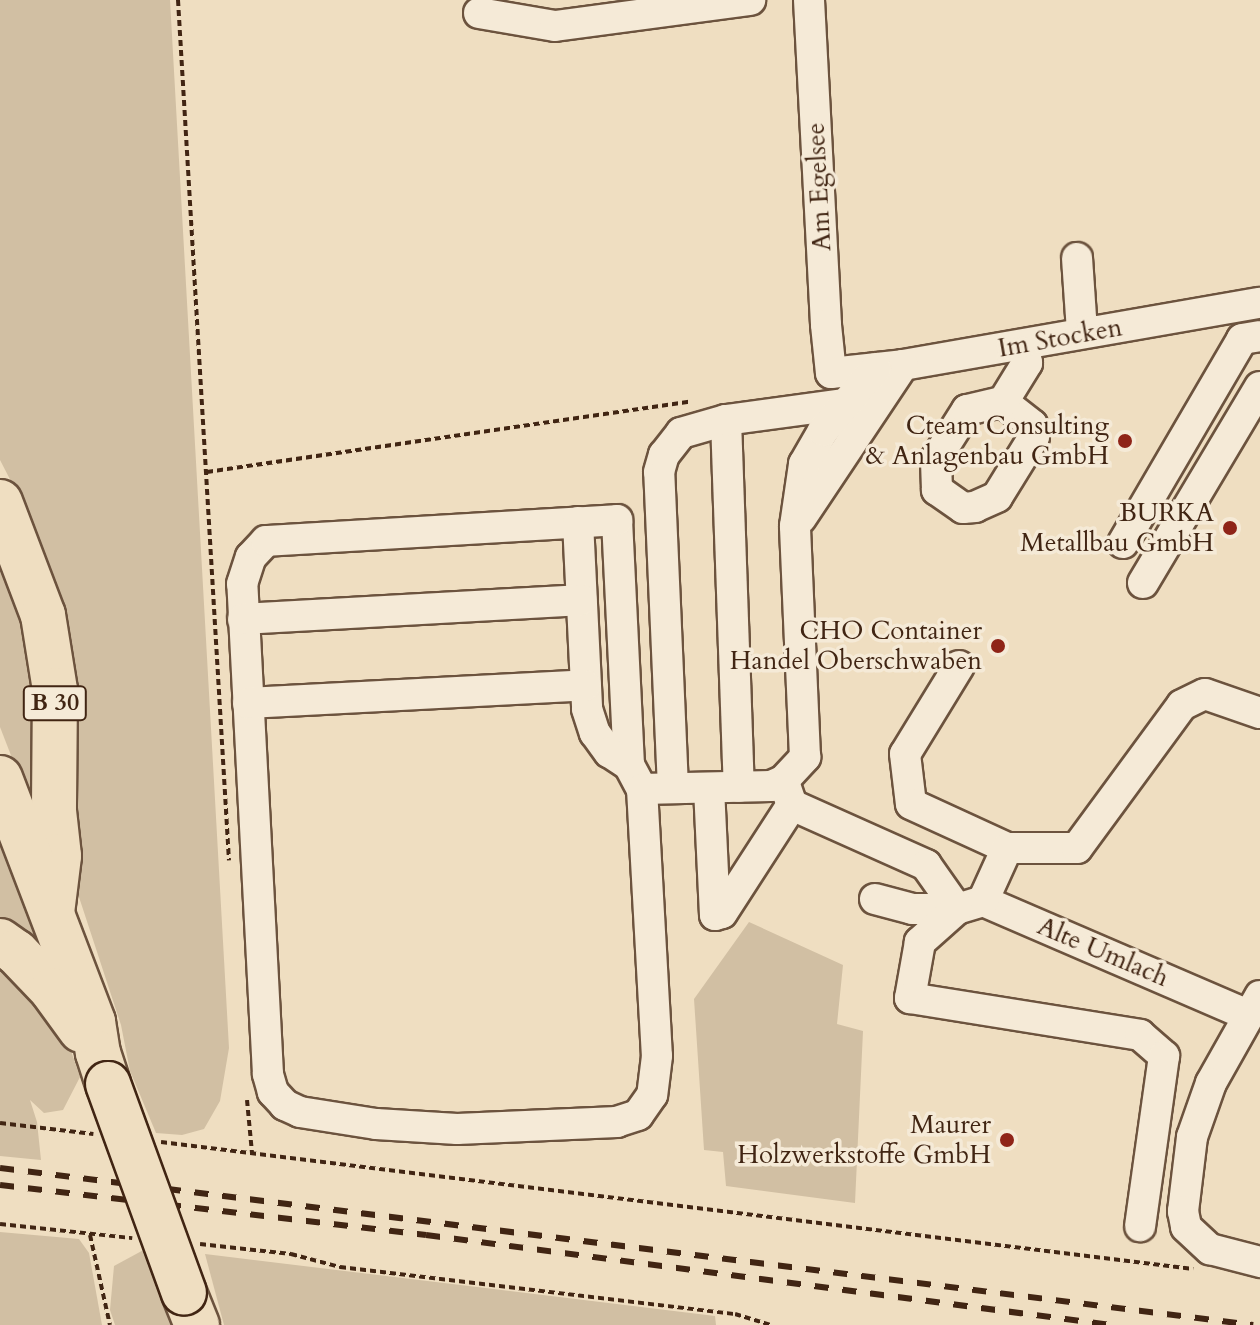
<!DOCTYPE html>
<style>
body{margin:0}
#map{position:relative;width:1260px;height:1325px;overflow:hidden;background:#efdec1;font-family:Cardo,serif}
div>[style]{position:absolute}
.green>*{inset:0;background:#d1bfa3}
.path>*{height:4px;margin-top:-2px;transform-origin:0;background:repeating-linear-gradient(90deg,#412513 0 6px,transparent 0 10px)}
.roads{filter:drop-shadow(2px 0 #6c533e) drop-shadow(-2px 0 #6c533e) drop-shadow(0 2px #6c533e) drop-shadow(0 -2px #6c533e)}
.minor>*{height:30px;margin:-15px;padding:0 15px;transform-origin:15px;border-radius:15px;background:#f5ead7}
.highway>*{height:44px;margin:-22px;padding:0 22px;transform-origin:22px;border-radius:22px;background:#efdec1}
.rail>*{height:6px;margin-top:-3px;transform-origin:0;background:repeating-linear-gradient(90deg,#412513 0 14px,transparent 0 28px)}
.bridges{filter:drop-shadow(2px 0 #412513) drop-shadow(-2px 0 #412513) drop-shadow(0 2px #412513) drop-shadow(0 -2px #412513)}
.highway-bridge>*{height:44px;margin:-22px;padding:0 22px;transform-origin:22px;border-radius:22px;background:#efdec1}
.dots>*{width:22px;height:22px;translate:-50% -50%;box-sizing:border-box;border:4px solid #f5ead7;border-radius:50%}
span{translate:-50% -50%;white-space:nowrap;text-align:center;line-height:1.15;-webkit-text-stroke:7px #f5ead7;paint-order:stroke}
.shield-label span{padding:2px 6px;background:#f5ead7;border:2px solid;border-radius:6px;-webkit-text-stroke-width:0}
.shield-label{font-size:24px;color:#412513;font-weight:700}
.street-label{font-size:26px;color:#412513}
.poi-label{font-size:26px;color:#412513}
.right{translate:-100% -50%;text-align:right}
</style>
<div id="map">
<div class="green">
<i style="clip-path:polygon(0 0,170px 0,229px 1048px,220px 1101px,204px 1129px,182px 1135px,156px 1133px,130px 1071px,121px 1025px,78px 894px,66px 836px,76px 682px,30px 518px,0 460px)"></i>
<i style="clip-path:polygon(0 532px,39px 646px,38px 825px,0 727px)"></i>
<i style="clip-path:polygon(0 823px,51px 951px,0 928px)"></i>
<i style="clip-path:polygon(749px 922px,843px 965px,837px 1024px,863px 1031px,855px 1203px,726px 1186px,723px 1152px,704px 1150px,694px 999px)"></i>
<i style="clip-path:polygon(0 957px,70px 1048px,80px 1077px,63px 1110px,44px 1113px,30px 1100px,37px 1122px,41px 1160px,0 1156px)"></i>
<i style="clip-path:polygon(0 1232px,79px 1239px,89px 1253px,102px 1325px,0 1325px)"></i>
<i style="clip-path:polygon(149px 1247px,179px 1325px,115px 1325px,110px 1310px,114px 1266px)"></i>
<i style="clip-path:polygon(205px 1254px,715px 1316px,716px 1325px,224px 1325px)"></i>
</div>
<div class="path">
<i style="left:178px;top:0;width:862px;rotate:86.61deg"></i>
<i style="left:207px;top:472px;width:487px;rotate:-8.3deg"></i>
<i style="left:247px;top:1100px;width:53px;rotate:84.6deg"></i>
<i style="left:0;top:1123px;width:94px;rotate:6.7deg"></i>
<i style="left:161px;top:1142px;width:1040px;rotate:7.02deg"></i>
<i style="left:0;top:1224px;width:133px;rotate:6.1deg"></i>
<i style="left:90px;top:1235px;width:92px;rotate:77.5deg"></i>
<i style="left:200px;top:1244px;width:92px;rotate:6.3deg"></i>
<i style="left:291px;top:1254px;width:51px;rotate:14.9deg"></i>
<i style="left:340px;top:1267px;width:398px;rotate:6.8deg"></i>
<i style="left:735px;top:1314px;width:38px;rotate:17deg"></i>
</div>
<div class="roads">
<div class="minor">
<i style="left:809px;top:0;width:325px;rotate:87deg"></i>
<i style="left:826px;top:325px;width:48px;rotate:84.1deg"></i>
<i style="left:831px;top:373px;width:72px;rotate:-6.3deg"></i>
<i style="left:903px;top:365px;width:362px;rotate:-9.9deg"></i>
<i style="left:479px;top:13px;width:77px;rotate:9.7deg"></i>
<i style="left:555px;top:26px;width:197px;rotate:-7.6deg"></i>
<i style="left:1077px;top:258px;width:74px;rotate:86.1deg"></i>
<i style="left:1003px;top:402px;width:37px;rotate:38deg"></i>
<i style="left:1032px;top:425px;width:12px;rotate:81deg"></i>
<i style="left:1034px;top:437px;width:70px;rotate:121.7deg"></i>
<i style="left:997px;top:497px;width:24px;rotate:156deg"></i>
<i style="left:975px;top:507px;width:12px;rotate:175deg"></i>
<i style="left:963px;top:508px;width:32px;rotate:-145deg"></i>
<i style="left:937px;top:490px;width:31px;rotate:-92deg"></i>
<i style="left:936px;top:459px;width:58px;rotate:-57.7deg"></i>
<i style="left:967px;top:410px;width:37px;rotate:-13deg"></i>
<i style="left:1003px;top:402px;width:46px;rotate:-58.4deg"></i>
<i style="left:1027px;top:363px;width:18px;rotate:-99deg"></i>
<i style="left:726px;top:420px;width:367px;rotate:88deg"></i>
<i style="left:801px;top:518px;width:184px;rotate:-56.3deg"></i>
<i style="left:617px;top:520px;width:245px;rotate:87.2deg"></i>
<i style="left:629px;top:765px;width:27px;rotate:62deg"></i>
<i style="left:642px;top:789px;width:267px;rotate:86.8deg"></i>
<i style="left:657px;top:1056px;width:39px;rotate:97deg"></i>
<i style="left:652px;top:1095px;width:24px;rotate:125deg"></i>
<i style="left:638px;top:1115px;width:22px;rotate:162deg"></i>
<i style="left:617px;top:1122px;width:160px;rotate:177.5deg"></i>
<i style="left:457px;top:1129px;width:81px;rotate:-176.5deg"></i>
<i style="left:376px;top:1124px;width:77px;rotate:-171deg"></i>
<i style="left:300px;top:1112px;width:17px;rotate:-155deg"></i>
<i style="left:285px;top:1105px;width:18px;rotate:-133deg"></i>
<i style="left:273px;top:1092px;width:19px;rotate:-106deg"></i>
<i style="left:268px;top:1074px;width:491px;rotate:-93deg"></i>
<i style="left:242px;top:584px;width:28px;rotate:-72deg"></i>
<i style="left:251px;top:557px;width:22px;rotate:-47deg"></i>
<i style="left:266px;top:541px;width:352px;rotate:-3.4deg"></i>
<i style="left:578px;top:522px;width:187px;rotate:87.2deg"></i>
<i style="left:587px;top:709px;width:25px;rotate:72deg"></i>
<i style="left:595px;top:733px;width:24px;rotate:54deg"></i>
<i style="left:609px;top:752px;width:24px;rotate:33deg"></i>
<i style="left:1123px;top:543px;width:236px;rotate:-59.7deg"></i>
<i style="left:1242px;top:339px;width:18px;rotate:-9deg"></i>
<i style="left:1143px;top:583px;width:228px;rotate:-59.2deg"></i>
<i style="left:243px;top:619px;width:339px;rotate:-3.2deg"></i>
<i style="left:959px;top:666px;width:103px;rotate:121.5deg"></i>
<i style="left:905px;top:754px;width:50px;rotate:83.2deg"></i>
<i style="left:911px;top:804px;width:106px;rotate:24.6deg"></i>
<i style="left:248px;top:703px;width:338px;rotate:-3deg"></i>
<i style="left:785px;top:785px;width:21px;rotate:71deg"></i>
<i style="left:792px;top:805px;width:147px;rotate:24.1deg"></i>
<i style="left:926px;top:865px;width:54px;rotate:54.8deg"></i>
<i style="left:673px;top:788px;width:316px;rotate:-92.5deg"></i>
<i style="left:659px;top:472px;width:18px;rotate:-74deg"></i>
<i style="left:664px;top:455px;width:28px;rotate:-52deg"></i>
<i style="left:681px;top:433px;width:47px;rotate:-16.1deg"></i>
<i style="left:726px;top:420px;width:120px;rotate:-7.7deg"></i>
<i style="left:709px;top:788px;width:127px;rotate:87.3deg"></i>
<i style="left:715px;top:915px;width:7px;rotate:-16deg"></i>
<i style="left:722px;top:913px;width:129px;rotate:-57.1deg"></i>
<i style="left:642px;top:789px;width:129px;rotate:-1.3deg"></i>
<i style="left:771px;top:786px;width:13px;rotate:-23deg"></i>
<i style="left:783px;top:781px;width:33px;rotate:-47deg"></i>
<i style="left:805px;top:757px;width:231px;rotate:-92.5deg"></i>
<i style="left:795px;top:526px;width:63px;rotate:-81.7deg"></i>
<i style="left:804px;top:464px;width:38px;rotate:-60deg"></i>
<i style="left:823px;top:431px;width:82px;rotate:-49.9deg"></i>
<i style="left:875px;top:899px;width:38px;rotate:15deg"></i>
<i style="left:912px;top:909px;width:45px"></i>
<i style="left:957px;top:909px;width:27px;rotate:-17deg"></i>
<i style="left:983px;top:901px;width:288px;rotate:23.3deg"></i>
<i style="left:983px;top:901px;width:58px;rotate:-65.6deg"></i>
<i style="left:1007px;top:848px;width:70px"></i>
<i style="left:1077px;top:848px;width:177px;rotate:-53.7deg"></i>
<i style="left:1182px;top:705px;width:25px;rotate:-26deg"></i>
<i style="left:1205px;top:694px;width:58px;rotate:19.1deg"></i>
<i style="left:957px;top:909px;width:50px;rotate:138.3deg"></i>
<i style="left:920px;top:942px;width:57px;rotate:100.1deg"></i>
<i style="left:910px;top:998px;width:233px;rotate:9.1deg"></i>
<i style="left:1140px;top:1035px;width:32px;rotate:41deg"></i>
<i style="left:1164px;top:1056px;width:172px;rotate:98deg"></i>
<i style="left:1260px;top:996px;width:100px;rotate:119.4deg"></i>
<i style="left:1211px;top:1083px;width:57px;rotate:109.4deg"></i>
<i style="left:1192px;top:1137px;width:75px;rotate:96.9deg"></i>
<i style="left:1183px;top:1211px;width:16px;rotate:79deg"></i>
<i style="left:1186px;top:1227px;width:33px;rotate:43deg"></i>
<i style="left:1210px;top:1249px;width:52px;rotate:14.6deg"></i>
</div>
<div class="highway">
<i style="left:0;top:502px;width:121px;rotate:69.2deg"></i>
<i style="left:43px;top:615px;width:76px;rotate:80.9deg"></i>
<i style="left:55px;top:690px;width:121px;rotate:90.5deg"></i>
<i style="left:54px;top:811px;width:45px;rotate:83.7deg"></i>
<i style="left:59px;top:856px;width:57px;rotate:97deg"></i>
<i style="left:0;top:778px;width:261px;rotate:69.1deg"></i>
<i style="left:93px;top:1022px;width:31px;rotate:81deg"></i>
<i style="left:98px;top:1053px;width:33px;rotate:72deg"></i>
<i style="left:0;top:941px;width:19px;rotate:35deg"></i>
<i style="left:16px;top:952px;width:52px;rotate:46.5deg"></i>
<i style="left:52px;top:990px;width:49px;rotate:54.1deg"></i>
<i style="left:184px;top:1293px;width:35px;rotate:68deg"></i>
</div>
</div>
<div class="rail">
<i style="left:0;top:1168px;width:1263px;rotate:7.14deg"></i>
<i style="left:0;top:1185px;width:429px;rotate:6.7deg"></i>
<i style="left:426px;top:1235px;width:691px;rotate:7.49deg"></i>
</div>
<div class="bridges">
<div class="highway-bridge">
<i style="left:108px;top:1084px;width:222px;rotate:70deg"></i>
</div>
</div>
<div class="dots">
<i style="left:1125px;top:441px;background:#8f2418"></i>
<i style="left:1230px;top:528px;background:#8f2418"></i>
<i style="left:998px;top:646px;background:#8f2418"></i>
<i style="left:1007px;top:1140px;background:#8f2418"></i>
</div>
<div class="shield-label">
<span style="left:55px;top:703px">B 30</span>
</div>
<div class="street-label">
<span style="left:819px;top:187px;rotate:-93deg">Am Egelsee</span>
<span style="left:1060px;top:338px;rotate:-10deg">Im Stocken</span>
<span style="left:1103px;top:952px;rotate:23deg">Alte Umlach</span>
</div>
<div class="poi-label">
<span class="right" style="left:1109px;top:441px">Cteam Consulting<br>&amp; Anlagenbau GmbH</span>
<span class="right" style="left:1214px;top:528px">BURKA<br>Metallbau GmbH</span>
<span class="right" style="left:982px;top:646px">CHO Container<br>Handel Oberschwaben</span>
<span class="right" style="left:991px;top:1140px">Maurer<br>Holzwerkstoffe GmbH</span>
</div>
</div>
